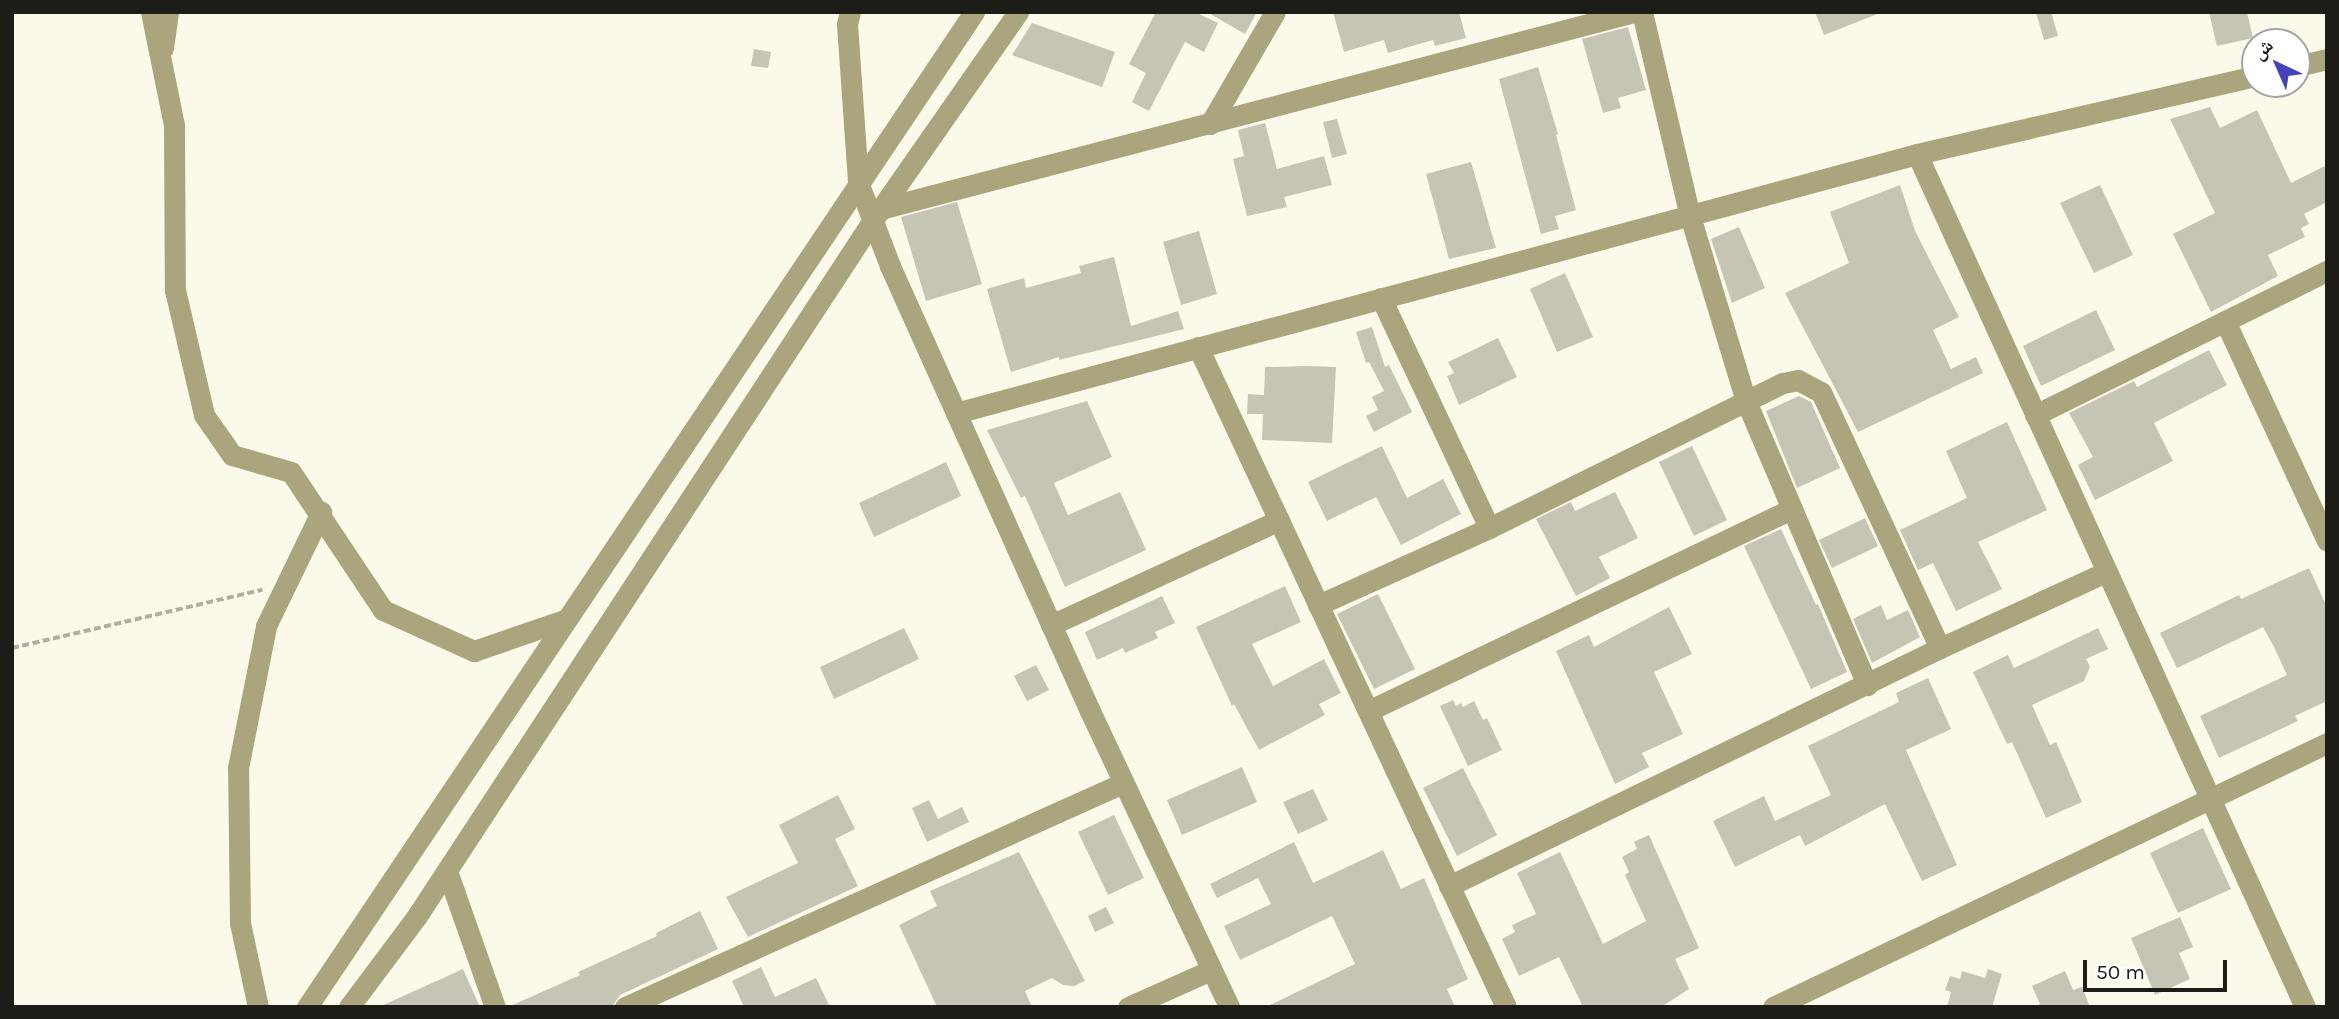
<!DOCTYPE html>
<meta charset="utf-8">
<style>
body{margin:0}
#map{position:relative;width:2339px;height:1019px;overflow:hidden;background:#fbfaea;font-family:Karla,"Noto Naskh Arabic",sans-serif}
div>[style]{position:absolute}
.building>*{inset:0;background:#c6c4b5}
.path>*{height:3.5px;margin-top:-1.75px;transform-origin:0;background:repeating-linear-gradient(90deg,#afaea2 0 7px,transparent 0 10.5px)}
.street>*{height:21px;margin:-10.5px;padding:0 10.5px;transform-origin:10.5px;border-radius:10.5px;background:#aaa57c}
span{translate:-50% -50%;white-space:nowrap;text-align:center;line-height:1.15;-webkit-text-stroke:5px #fff;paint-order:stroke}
.frame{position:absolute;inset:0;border:14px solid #1d1c17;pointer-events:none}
.north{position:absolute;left:2241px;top:28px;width:70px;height:70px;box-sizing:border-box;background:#fff;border:2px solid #a5a4a2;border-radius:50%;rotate:316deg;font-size:19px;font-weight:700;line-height:28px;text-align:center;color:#1d1c17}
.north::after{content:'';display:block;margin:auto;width:24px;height:32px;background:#4642b7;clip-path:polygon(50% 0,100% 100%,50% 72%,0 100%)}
.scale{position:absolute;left:2083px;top:960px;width:144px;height:32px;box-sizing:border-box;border:4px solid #1d1c17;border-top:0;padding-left:9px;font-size:21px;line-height:24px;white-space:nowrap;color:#1d1c17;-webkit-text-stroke:5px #fff;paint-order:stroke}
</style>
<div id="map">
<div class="building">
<i style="clip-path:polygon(1156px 12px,1195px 12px,1218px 23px,1204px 52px,1185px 42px,1149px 111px,1132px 102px,1146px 73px,1129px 64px)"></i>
<i style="clip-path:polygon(1207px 12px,1257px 12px,1245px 34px)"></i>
<i style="clip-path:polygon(1333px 12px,1459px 12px,1466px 38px,1435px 46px,1433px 40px,1388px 53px,1384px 40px,1344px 52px)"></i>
<i style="clip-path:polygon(1815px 12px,1880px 12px,1880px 13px,1824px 35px)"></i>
<i style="clip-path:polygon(2036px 12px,2051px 12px,2058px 36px,2044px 40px)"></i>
<i style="clip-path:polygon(2209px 12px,2247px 12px,2253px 38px,2217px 46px)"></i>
<i style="clip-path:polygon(1032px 23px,1115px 52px,1102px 87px,1012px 55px)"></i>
<i style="clip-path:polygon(1628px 27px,1646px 90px,1618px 98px,1621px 108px,1603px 113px,1582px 39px)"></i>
<i style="clip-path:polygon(754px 49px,771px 52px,768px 68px,751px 66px)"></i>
<i style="clip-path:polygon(1538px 67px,1558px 134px,1556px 135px,1576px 210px,1555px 216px,1559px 229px,1541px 234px,1499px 79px)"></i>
<i style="clip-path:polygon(2210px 107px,2220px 128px,2257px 110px,2291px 183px,2327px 165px,2327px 202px,2304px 214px,2309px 224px,2301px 228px,2305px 237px,2268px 255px,2278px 276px,2211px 312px,2173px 234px,2215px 213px,2170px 119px)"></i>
<i style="clip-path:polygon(1337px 119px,1347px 154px,1332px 158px,1323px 122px)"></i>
<i style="clip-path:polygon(1265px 123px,1277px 169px,1324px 156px,1332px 185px,1284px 197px,1287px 207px,1247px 216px,1233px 159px,1244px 156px,1238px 130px)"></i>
<i style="clip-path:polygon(1471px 162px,1496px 248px,1449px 259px,1426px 174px)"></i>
<i style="clip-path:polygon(1900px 185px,1915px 231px,1959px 317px,1933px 330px,1951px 369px,1976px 357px,1983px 373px,1858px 432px,1785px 293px,1849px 263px,1830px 212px)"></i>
<i style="clip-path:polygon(2100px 185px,2133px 255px,2094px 273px,2060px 203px)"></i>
<i style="clip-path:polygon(957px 202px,982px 284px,926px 301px,901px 217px)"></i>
<i style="clip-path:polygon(1739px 227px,1765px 288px,1732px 303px,1711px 239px)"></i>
<i style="clip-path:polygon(1199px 231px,1217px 294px,1181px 305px,1163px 242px)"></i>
<i style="clip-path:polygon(1114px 257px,1131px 326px,1178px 311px,1184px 329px,1059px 360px,1059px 357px,1011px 372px,987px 289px,1024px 278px,1026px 288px,1081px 273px,1079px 266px)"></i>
<i style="clip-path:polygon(1565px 273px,1593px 337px,1557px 352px,1530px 289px)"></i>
<i style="clip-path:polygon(2096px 310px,2115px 350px,2041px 386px,2023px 346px)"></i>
<i style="clip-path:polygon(1372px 327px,1385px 367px,1389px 365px,1412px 412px,1374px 432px,1366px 416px,1378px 410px,1372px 397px,1384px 391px,1369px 362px,1366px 363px,1356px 332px)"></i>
<i style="clip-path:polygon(1498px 338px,1517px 377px,1459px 405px,1447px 376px,1454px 373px,1448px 362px)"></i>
<i style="clip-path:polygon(2209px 350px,2227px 385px,2154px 423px,2173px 461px,2095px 500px,2078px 465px,2093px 457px,2069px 413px,2134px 381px,2137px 387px)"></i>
<i style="clip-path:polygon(1308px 366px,1336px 367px,1332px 443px,1262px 440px,1263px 414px,1247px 414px,1248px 394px,1264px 395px,1265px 367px)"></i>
<i style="clip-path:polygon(1799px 396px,1811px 402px,1840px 468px,1797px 488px,1766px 411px)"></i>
<i style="clip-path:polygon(1087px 401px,1112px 457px,1054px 483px,1068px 515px,1120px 492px,1146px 550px,1065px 587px,1025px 496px,1021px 498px,987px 430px)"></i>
<i style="clip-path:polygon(2007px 422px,2047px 510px,1978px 542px,2002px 589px,1956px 611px,1933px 563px,1918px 570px,1900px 530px,1967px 498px,1946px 451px)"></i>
<i style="clip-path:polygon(1382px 446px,1407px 498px,1443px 479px,1461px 514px,1401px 545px,1376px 497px,1327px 521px,1308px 482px)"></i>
<i style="clip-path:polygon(1692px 446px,1727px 520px,1694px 536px,1659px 462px)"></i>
<i style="clip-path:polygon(946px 462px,961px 496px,874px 537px,859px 503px)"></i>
<i style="clip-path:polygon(1615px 492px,1638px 538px,1599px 557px,1610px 578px,1576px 596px,1536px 519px,1571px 502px,1575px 511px)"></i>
<i style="clip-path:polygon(1865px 518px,1878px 546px,1832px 568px,1819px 540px)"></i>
<i style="clip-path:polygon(1781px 529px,1816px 605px,1818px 604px,1847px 672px,1811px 689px,1744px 546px)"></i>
<i style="clip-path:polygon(2309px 568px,2327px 607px,2327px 701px,2295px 716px,2298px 721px,2219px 758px,2200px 716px,2287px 675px,2274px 647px,2263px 627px,2177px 668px,2160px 633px,2239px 595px,2241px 599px)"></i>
<i style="clip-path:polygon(1285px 586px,1301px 622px,1252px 644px,1273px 686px,1324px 659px,1341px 693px,1319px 704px,1325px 715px,1259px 750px,1234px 704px,1232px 706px,1196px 627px)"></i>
<i style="clip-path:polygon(1378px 594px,1415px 669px,1374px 689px,1337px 614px)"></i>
<i style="clip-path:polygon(1162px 596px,1175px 623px,1155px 632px,1158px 638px,1125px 653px,1123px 648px,1097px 660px,1085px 632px)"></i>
<i style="clip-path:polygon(1881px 605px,1887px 620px,1908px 610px,1920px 637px,1872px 663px,1853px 619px)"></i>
<i style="clip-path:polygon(1669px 607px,1692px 654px,1654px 672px,1683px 734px,1642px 753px,1649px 767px,1615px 784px,1556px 651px,1589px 635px,1594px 647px)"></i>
<i style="clip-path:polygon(904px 628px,919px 659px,834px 699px,820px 667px)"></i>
<i style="clip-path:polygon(2098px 628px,2108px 649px,2086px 659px,2090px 667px,2084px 681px,2032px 705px,2050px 745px,2056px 742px,2082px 802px,2046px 818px,2012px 742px,2007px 744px,1973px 672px,2008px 655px,2014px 668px)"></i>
<i style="clip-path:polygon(1036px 665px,1049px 690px,1027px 701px,1014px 676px)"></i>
<i style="clip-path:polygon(1928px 678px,1951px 729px,1906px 750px,1957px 865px,1922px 881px,1885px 804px,1805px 846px,1800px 835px,1735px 867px,1713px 821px,1764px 796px,1775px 821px,1831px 795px,1808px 746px,1899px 702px,1896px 693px)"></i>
<i style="clip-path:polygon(1453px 700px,1456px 706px,1461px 703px,1463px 707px,1474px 701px,1483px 720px,1487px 718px,1502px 750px,1468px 766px,1440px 706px)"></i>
<i style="clip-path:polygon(1242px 767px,1257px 802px,1182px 835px,1167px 800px)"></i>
<i style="clip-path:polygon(1463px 768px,1497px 835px,1457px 856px,1423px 788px)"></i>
<i style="clip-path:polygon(1313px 789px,1328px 820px,1298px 834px,1283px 802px)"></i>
<i style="clip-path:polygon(838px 795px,855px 829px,835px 839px,858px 886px,748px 937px,726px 897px,798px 863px,779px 825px)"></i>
<i style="clip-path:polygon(929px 800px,938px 819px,962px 807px,969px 822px,927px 842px,912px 808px)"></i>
<i style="clip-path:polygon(1114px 815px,1144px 878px,1108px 895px,1078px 832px)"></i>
<i style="clip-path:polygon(2203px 828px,2231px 889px,2178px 913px,2150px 853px)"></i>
<i style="clip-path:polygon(1649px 835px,1699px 948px,1675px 959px,1689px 989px,1661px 1007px,1583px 1007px,1559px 957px,1519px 976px,1502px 939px,1515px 932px,1512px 925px,1536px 914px,1517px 873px,1560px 852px,1603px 944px,1646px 921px,1625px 875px,1629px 872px,1622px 857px,1637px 849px,1634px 842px)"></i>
<i style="clip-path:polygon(1294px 842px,1313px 883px,1383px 850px,1401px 889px,1424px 878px,1468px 979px,1447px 989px,1455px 1007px,1266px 1007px,1355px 964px,1332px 916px,1240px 960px,1224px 926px,1271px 904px,1258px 878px,1217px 898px,1210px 884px)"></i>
<i style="clip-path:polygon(1019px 852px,1085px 981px,1074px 986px,1063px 985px,1052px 978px,1025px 991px,1032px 1007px,937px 1007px,899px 925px,937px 906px,930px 891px)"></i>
<i style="clip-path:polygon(1106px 907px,1114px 923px,1095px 932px,1088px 916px)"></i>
<i style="clip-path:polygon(700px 911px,718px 949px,620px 995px,612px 1007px,508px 1007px,580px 975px,578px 972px,657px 936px,656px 933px)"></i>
<i style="clip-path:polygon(2180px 917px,2193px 947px,2179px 953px,2190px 979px,2155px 995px,2131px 938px)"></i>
<i style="clip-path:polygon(761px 967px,775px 997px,816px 978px,830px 1007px,744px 1007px,732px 981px)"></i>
<i style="clip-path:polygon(463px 969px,480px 1007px,379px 1007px)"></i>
<i style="clip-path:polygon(1988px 969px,2002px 974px,1992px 1007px,1947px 1007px,1951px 992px,1945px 990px,1950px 976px,1960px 979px,1962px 971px,1985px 978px)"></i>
<i style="clip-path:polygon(2065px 971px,2073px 990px,2082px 987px,2090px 1007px,2034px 1007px,2040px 1004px,2032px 986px)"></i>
</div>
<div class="path">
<i style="left:12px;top:648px;width:257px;rotate:-13.1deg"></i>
</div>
<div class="street">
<i style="left:151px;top:12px;width:115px;rotate:78.5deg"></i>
<i style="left:174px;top:125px;width:165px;rotate:89.7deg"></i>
<i style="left:175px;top:290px;width:128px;rotate:76.9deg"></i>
<i style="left:204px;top:415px;width:49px;rotate:55deg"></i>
<i style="left:232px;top:455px;width:61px;rotate:16.1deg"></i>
<i style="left:291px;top:472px;width:166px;rotate:56.3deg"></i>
<i style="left:383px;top:610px;width:100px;rotate:24.3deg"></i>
<i style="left:474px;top:651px;width:95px;rotate:-19deg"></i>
<i style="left:850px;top:12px;width:12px;rotate:104deg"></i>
<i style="left:847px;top:24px;width:158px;rotate:86deg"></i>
<i style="left:858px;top:182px;width:90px;rotate:69.1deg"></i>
<i style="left:890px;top:266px;width:488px;rotate:65.8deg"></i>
<i style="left:1090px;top:711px;width:327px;rotate:64.8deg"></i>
<i style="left:1642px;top:12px;width:210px;rotate:76.8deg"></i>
<i style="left:1690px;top:216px;width:193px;rotate:73.2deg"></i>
<i style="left:1746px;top:401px;width:309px;rotate:66.9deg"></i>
<i style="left:163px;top:48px;width:36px;rotate:-82deg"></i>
<i style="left:2297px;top:66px;width:31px;rotate:-13deg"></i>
<i style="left:1210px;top:124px;width:129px;rotate:-59.9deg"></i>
<i style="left:1917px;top:154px;width:937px;rotate:65.54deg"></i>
<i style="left:880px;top:209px;width:779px;rotate:-14.64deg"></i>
<i style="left:1381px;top:298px;width:254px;rotate:64.8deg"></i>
<i style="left:2225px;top:321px;width:242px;rotate:65.1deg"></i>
<i style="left:1198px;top:347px;width:728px;rotate:64.98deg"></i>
<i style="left:956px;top:413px;width:995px;rotate:-15.08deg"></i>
<i style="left:1917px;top:154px;width:347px;rotate:-13deg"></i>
<i style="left:2035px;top:415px;width:326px;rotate:-26.3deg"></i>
<i style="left:1318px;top:605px;width:188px;rotate:-24.2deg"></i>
<i style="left:1489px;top:528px;width:328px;rotate:-26.3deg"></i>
<i style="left:1783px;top:383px;width:15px;rotate:-11deg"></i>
<i style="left:1798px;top:380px;width:26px;rotate:28deg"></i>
<i style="left:1821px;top:392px;width:282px;rotate:65.1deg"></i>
<i style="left:1051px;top:625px;width:251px;rotate:-24.7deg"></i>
<i style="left:1368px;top:711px;width:470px;rotate:-25.5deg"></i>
<i style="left:447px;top:871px;width:144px;rotate:70.6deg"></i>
<i style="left:1449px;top:886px;width:546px;rotate:-25.86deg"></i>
<i style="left:1940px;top:648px;width:183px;rotate:-24.6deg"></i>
<i style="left:258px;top:1007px;width:86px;rotate:-102.1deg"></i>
<i style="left:240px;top:923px;width:155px;rotate:-90.7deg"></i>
<i style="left:238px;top:768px;width:145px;rotate:-78.8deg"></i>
<i style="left:266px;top:626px;width:127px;rotate:-64.2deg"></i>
<i style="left:307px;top:1007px;width:1198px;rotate:-56.16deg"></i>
<i style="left:349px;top:1007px;width:114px;rotate:-53.2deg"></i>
<i style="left:417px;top:916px;width:832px;rotate:-56.77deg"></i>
<i style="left:873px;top:220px;width:254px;rotate:-55.1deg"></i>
<i style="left:625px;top:1007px;width:546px;rotate:-24.22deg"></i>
<i style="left:1128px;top:1007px;width:91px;rotate:-24deg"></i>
<i style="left:1773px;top:1007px;width:614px;rotate:-25.48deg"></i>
</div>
<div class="frame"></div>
<div class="north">ش</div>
<div class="scale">50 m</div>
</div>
